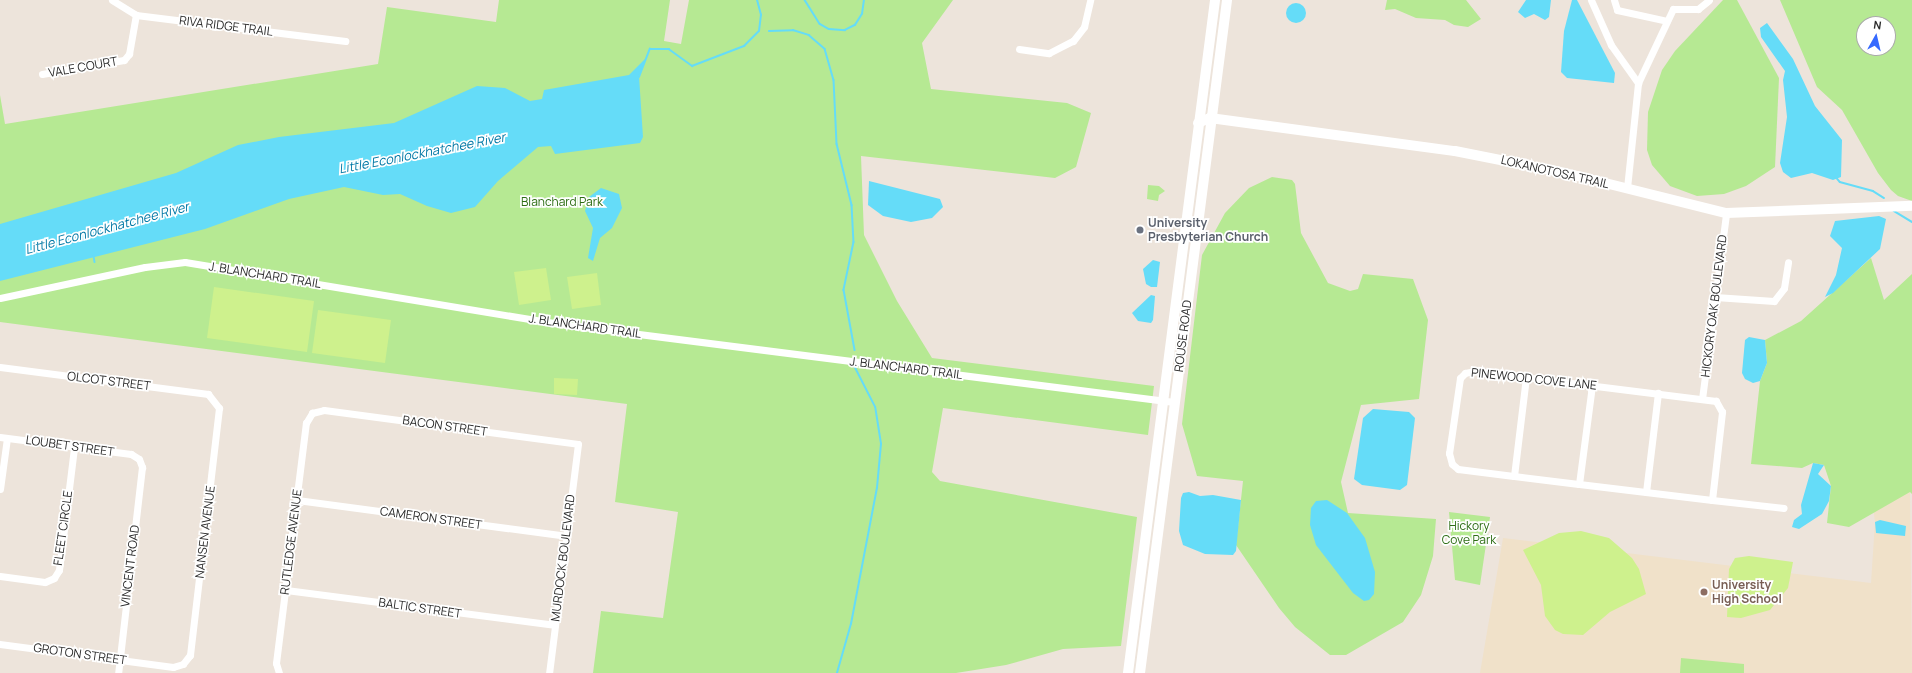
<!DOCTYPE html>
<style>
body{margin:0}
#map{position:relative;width:1912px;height:673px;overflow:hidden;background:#ede4db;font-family:Manrope,sans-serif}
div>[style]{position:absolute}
.education>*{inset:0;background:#f0e1c9}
.green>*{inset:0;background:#b6e993}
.pitch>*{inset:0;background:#cef18d}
.water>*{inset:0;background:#65dcf8}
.round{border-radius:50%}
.stream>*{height:1.5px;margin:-0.75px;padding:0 0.75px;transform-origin:0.75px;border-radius:0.75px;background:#65dcf8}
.street>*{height:7px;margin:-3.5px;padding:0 3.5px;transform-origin:3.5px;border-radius:3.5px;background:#fff}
.secondary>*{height:10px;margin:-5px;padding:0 5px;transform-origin:5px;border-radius:5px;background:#fff}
.dots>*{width:11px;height:11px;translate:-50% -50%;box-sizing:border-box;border:2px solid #fff;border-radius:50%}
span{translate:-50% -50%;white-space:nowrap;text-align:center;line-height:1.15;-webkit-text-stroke:3.5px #fff;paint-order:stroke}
.street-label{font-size:12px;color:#2a2a2a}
.park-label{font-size:12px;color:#2d6d14}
.worship-label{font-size:12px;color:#5b616d;font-weight:700}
.left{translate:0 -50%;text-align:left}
.education-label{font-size:12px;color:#785e54;font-weight:700}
.water-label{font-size:13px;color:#0379a6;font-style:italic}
.north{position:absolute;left:1856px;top:16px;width:40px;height:40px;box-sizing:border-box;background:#fff;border:1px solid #aaa;border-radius:50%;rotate:8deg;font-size:11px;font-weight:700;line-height:16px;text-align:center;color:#2a2a2a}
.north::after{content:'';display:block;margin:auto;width:14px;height:18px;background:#366aff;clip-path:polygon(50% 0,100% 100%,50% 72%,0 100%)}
</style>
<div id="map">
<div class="education">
<i style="clip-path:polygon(1910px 492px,1912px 673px,1480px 673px,1503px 538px,1871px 583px,1875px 522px,1872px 499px)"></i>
</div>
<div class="green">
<i style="clip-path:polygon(499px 0,670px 0,664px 41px,681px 44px,689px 0,953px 0,922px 43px,931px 89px,1067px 103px,1091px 113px,1076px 167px,1055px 178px,861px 156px,864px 235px,897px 301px,932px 358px,1154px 386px,1148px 435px,943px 408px,932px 472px,940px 481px,1137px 517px,1121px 646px,1063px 649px,1006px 665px,956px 673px,593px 673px,601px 611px,663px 618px,678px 512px,615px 502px,627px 404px,0 322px,0 95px,5px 124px,378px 64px,387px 7px,496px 22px)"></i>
<i style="clip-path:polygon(1387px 0,1466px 0,1481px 19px,1468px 27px,1454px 25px,1445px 20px,1416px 18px,1395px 9px,1385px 10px)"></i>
<i style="clip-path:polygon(1723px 0,1737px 0,1779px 78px,1775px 167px,1746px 186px,1724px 194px,1697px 196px,1670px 186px,1652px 165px,1647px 150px,1648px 112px,1662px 70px,1675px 51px)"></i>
<i style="clip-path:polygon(evenodd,1780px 0,1912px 0,1912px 201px,1898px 196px,1891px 190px,1878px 173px,1842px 110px,1817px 87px,1780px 0,1864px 24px,1888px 24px,1888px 48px,1864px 48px,1864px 24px)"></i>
<i style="clip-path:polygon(1272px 177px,1292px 180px,1295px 184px,1301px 233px,1328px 283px,1350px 291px,1358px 289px,1363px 274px,1413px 279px,1428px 320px,1419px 399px,1361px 405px,1341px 482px,1348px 513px,1436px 519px,1433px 556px,1421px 595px,1403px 622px,1346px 655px,1330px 655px,1295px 627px,1279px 608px,1236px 545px,1243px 481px,1197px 476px,1182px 424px,1202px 255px,1225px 213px,1249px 188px)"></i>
<i style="clip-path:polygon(1148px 185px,1159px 186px,1165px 191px,1159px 195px,1158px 201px,1147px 199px)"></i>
<i style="clip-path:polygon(1871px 258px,1884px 300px,1912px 274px,1912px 494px,1910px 492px,1849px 527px,1827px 523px,1831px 486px,1824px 465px,1813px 463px,1802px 468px,1751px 464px,1760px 381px,1767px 363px,1765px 340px,1801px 321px)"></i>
<i style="clip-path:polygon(1449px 512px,1490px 517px,1480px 585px,1455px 580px)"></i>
<i style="clip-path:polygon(1681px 658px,1744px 664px,1744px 673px,1680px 673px)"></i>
</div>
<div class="pitch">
<i style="clip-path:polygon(546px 268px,551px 300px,519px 305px,514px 272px)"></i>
<i style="clip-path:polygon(597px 273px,601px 305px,572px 309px,567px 277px)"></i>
<i style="clip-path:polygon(214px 287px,314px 301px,307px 352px,207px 338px)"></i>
<i style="clip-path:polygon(318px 310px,391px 320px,385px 363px,312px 353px)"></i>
<i style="clip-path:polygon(554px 378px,578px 379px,577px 395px,554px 394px)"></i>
<i style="clip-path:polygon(1581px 531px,1609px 538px,1632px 558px,1639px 569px,1646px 594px,1610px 612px,1583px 635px,1563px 634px,1555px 630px,1545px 616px,1541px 585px,1523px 550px,1559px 533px)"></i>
<i style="clip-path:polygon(1749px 556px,1793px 562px,1788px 588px,1770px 610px,1741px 618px,1727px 617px,1729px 569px,1735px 558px)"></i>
</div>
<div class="water">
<i style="clip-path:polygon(1526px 0,1551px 0,1549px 17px,1545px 20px,1534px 14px,1525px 18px,1518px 12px)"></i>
<i style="clip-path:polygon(1572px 0,1577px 0,1615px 73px,1614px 83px,1567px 78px,1561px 72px,1564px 31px)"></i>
<i class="round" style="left:1286px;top:3px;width:20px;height:20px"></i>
<i style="clip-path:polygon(1767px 23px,1793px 59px,1815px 106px,1842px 140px,1841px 177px,1833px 180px,1812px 173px,1791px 178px,1783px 172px,1780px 163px,1787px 117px,1783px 80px,1785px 71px,1761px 37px,1760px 28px)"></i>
<i style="clip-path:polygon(646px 58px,639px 76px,643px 137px,640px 143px,555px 154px,551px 146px,538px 147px,498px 181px,475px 207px,451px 213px,427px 206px,400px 194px,383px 195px,344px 187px,289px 199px,205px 229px,0 281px,0 224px,176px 173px,238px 145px,279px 137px,394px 123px,477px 86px,505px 88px,530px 101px,542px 99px,544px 90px,629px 75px)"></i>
<i style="clip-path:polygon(869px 181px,940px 199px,943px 207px,932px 218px,911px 222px,883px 216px,868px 205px)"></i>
<i style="clip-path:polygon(601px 188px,619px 194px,622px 208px,612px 228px,600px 238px,593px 261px,588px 258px,593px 228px,585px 211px,589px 197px)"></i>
<i style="clip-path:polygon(1879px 216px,1886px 219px,1880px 249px,1833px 293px,1825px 297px,1836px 275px,1842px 248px,1830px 236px,1835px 221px)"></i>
<i style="clip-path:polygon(1153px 260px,1160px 262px,1157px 287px,1151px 287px,1146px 284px,1143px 269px)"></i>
<i style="clip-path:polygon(1151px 295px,1155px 296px,1153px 320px,1151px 323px,1138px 321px,1132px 313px)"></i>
<i style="clip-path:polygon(1749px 337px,1765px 340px,1767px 363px,1760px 381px,1753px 383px,1745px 379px,1742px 373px,1745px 340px)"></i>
<i style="clip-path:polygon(1373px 409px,1409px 412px,1415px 418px,1407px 485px,1400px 490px,1362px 485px,1354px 479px,1363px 418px)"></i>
<i style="clip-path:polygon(1813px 463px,1824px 465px,1818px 474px,1831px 486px,1829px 501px,1822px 514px,1799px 529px,1792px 527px,1794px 520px,1802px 514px,1801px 505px)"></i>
<i style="clip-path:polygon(1189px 492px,1200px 496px,1213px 495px,1241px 500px,1236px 551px,1233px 555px,1205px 554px,1183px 545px,1179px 531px,1181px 498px,1183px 493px)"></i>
<i style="clip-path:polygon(1327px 500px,1347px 513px,1365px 538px,1375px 572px,1374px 594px,1369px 600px,1364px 601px,1353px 593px,1316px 545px,1310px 525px,1311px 508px,1316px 501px)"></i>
<i style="clip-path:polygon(1880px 520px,1906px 526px,1905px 536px,1876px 533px,1875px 522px)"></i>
</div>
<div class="stream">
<i style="left:805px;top:0;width:28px;rotate:58deg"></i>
<i style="left:820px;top:24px;width:10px;rotate:29deg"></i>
<i style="left:829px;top:29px;width:16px;rotate:4deg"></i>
<i style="left:845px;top:30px;width:11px;rotate:-27deg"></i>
<i style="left:855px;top:25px;width:13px;rotate:-58deg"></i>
<i style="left:862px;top:14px;width:14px;rotate:-82deg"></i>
<i style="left:769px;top:31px;width:24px;rotate:-2deg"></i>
<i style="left:793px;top:30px;width:17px;rotate:17deg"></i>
<i style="left:809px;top:35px;width:21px;rotate:41deg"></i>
<i style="left:825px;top:49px;width:32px;rotate:74deg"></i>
<i style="left:834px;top:80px;width:64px;rotate:87.3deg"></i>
<i style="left:837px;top:144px;width:63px;rotate:76.2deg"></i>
<i style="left:852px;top:205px;width:37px;rotate:87deg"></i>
<i style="left:854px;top:242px;width:49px;rotate:101.8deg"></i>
<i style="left:844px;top:290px;width:61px;rotate:79.6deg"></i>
<i style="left:639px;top:77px;width:30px;rotate:-69deg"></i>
<i style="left:650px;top:49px;width:19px"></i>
<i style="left:669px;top:49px;width:29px;rotate:36deg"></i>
<i style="left:692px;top:66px;width:56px;rotate:-21deg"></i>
<i style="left:744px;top:46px;width:21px;rotate:-45deg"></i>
<i style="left:759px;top:31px;width:16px;rotate:-83deg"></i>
<i style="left:761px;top:15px;width:16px;rotate:-105deg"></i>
<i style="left:1836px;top:177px;width:6px;rotate:51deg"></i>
<i style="left:1840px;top:182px;width:34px;rotate:15deg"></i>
<i style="left:1873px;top:191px;width:13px;rotate:32deg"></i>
<i style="left:1894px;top:211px;width:21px;rotate:31deg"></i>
<i style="left:94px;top:256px;width:6px;rotate:81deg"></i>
<i style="left:837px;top:673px;width:51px;rotate:-74.1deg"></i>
<i style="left:851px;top:624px;width:138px;rotate:-79.2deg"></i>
<i style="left:877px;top:488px;width:44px;rotate:-84.8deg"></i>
<i style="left:881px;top:444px;width:37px;rotate:-99deg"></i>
<i style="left:875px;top:407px;width:46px;rotate:-117.1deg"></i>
</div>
<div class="street">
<i style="left:112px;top:0;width:28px;rotate:32deg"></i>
<i style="left:136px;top:15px;width:211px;rotate:7.1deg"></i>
<i style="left:1591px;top:0;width:49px;rotate:66deg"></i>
<i style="left:1611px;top:45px;width:47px;rotate:54.6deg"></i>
<i style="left:1614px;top:0;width:10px;rotate:73deg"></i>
<i style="left:1617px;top:10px;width:51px;rotate:12.4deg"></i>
<i style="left:1019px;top:49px;width:30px;rotate:8deg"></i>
<i style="left:1049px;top:53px;width:27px;rotate:-27deg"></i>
<i style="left:1073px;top:41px;width:18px;rotate:-52deg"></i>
<i style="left:1084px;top:27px;width:28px;rotate:-77deg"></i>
<i style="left:42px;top:74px;width:83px;rotate:-9.7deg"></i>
<i style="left:124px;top:60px;width:8px;rotate:-50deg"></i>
<i style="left:129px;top:54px;width:40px;rotate:-80deg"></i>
<i style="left:1627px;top:188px;width:106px;rotate:-84deg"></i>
<i style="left:1638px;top:83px;width:82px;rotate:-64.7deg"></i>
<i style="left:1673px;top:9px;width:25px"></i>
<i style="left:1698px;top:9px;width:14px;rotate:-39deg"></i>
<i style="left:1715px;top:297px;width:59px;rotate:3.9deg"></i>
<i style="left:1774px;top:301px;width:16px;rotate:-52deg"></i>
<i style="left:1784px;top:288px;width:26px;rotate:-81deg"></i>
<i style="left:0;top:298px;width:148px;rotate:-12.1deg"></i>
<i style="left:145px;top:267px;width:40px;rotate:-7.1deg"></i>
<i style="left:185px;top:262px;width:380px;rotate:9.4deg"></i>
<i style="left:560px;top:324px;width:619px;rotate:7.24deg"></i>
<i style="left:0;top:367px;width:210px;rotate:7.4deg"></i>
<i style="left:208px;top:394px;width:18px;rotate:52deg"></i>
<i style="left:219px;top:408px;width:249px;rotate:96.7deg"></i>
<i style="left:190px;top:655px;width:11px;rotate:128deg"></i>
<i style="left:183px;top:664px;width:10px;rotate:163deg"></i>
<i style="left:173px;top:667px;width:175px;rotate:-172.4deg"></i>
<i style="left:1702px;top:399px;width:188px;rotate:-82.6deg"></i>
<i style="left:0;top:437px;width:132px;rotate:7.4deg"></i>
<i style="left:131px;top:454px;width:9px;rotate:32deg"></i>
<i style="left:139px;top:459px;width:9px;rotate:69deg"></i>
<i style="left:142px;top:467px;width:207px;rotate:96.6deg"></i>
<i style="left:1514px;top:476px;width:100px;rotate:-83.1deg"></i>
<i style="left:1579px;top:484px;width:100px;rotate:-82.5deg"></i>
<i style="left:0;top:489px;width:51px;rotate:-82.2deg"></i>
<i style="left:1646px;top:492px;width:100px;rotate:-83.1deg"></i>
<i style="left:297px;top:500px;width:271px;rotate:7.6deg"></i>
<i style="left:1712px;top:500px;width:89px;rotate:-83.5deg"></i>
<i style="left:1722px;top:412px;width:13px;rotate:-119deg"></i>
<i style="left:1716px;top:401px;width:243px;rotate:-172.9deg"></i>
<i style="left:1475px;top:371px;width:10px;rotate:169deg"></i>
<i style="left:1465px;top:373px;width:7px;rotate:135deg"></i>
<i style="left:1460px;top:378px;width:76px;rotate:98.3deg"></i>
<i style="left:1449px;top:453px;width:11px;rotate:75deg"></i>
<i style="left:1452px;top:464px;width:8px;rotate:40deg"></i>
<i style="left:1458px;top:469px;width:56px;rotate:7.1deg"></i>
<i style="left:1514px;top:476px;width:65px;rotate:7deg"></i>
<i style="left:1579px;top:484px;width:134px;rotate:6.9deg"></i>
<i style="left:1712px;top:500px;width:72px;rotate:6.3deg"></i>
<i style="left:0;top:576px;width:45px;rotate:7.6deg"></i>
<i style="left:45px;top:582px;width:10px;rotate:-24deg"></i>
<i style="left:54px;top:578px;width:9px;rotate:-58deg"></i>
<i style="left:59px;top:570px;width:124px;rotate:-83deg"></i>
<i style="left:286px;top:590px;width:270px;rotate:7.4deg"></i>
<i style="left:279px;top:673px;width:10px;rotate:-107deg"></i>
<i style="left:276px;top:663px;width:242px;rotate:-82.9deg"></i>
<i style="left:306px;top:423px;width:12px;rotate:-59deg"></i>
<i style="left:312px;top:413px;width:12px;rotate:-14deg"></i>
<i style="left:324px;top:410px;width:256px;rotate:7.6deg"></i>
<i style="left:578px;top:444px;width:231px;rotate:97.2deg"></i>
</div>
<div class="secondary">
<i style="left:1198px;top:123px;width:13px;rotate:-23deg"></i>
<i style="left:1210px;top:118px;width:247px;rotate:7.7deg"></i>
<i style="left:1455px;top:151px;width:112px;rotate:11.3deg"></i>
<i style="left:1565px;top:173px;width:166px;rotate:14deg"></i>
<i style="left:1726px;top:213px;width:186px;rotate:-2.2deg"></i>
<i style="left:1128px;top:673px;width:679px;rotate:-82.63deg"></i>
<i style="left:1140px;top:673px;width:679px;rotate:-82.63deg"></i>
</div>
<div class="dots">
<i style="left:1140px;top:230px;background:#6b7280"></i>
<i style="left:1704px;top:592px;background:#8d6e63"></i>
</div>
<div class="street-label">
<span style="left:226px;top:26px;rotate:7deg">RIVA RIDGE TRAIL</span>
<span style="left:83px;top:67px;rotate:-10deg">VALE COURT</span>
<span style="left:1555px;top:172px;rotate:13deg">LOKANOTOSA TRAIL</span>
<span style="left:265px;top:275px;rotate:9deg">J. BLANCHARD TRAIL</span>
<span style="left:1714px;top:306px;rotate:-83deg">HICKORY OAK BOULEVARD</span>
<span style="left:585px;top:326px;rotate:8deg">J. BLANCHARD TRAIL</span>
<span style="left:1183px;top:336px;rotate:-83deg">ROUSE ROAD</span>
<span style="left:906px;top:368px;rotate:7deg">J. BLANCHARD TRAIL</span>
<span style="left:1534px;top:379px;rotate:6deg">PINEWOOD COVE LANE</span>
<span style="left:109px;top:381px;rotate:7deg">OLCOT STREET</span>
<span style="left:445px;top:426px;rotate:8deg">BACON STREET</span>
<span style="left:70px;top:446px;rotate:8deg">LOUBET STREET</span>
<span style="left:431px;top:518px;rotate:8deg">CAMERON STREET</span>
<span style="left:63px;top:528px;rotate:-82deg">FLEET CIRCLE</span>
<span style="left:205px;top:532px;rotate:-83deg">NANSEN AVENUE</span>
<span style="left:291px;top:542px;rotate:-83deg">RUTLEDGE AVENUE</span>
<span style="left:563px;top:558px;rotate:-83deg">MURDOCK BOULEVARD</span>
<span style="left:130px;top:566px;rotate:-83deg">VINCENT ROAD</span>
<span style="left:420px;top:608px;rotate:8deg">BALTIC STREET</span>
<span style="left:80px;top:654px;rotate:8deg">GROTON STREET</span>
</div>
<div class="park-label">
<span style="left:562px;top:202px">Blanchard Park</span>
<span style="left:1469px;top:533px">Hickory<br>Cove Park</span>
</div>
<div class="worship-label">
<span class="left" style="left:1148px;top:230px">University<br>Presbyterian Church</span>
</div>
<div class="education-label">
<span class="left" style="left:1712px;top:592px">University<br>High School</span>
</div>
<div class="water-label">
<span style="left:422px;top:153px;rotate:-11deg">Little Econlockhatchee River</span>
<span style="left:107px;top:228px;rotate:-15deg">Little Econlockhatchee River</span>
</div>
<div class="north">N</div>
</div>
